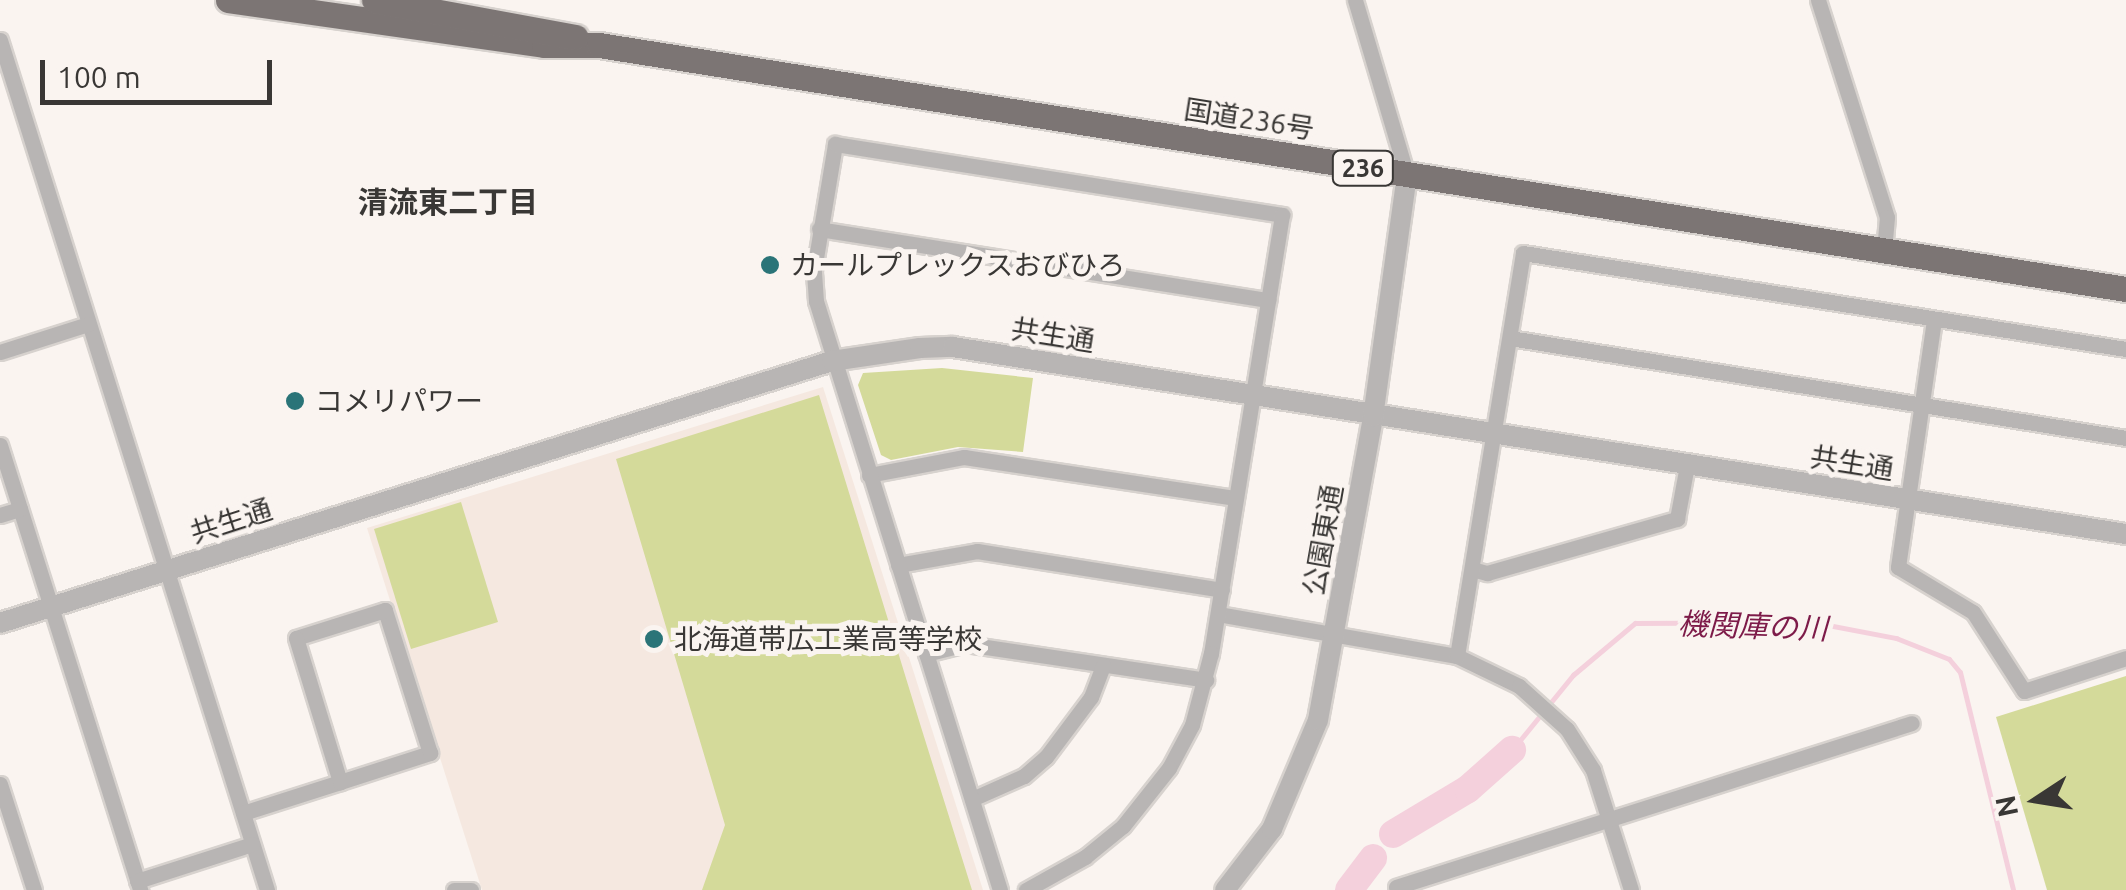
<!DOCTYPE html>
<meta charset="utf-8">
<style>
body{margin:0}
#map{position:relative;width:2126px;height:890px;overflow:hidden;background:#faf4f0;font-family:Ubuntu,"Noto Sans JP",sans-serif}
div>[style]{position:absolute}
.built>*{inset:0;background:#f5e8e0}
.green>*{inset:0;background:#d4da9a}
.stream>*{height:5px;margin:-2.5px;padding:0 2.5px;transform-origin:2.5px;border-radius:2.5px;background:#f4d0dc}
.river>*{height:28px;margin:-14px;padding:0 14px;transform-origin:14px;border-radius:14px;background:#f4d0dc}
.roads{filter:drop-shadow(2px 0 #d7d2ce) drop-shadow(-2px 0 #d7d2ce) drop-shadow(0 2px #d7d2ce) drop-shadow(0 -2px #d7d2ce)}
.minor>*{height:15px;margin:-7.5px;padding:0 7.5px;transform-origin:7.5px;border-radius:7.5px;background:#b8b5b4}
.tertiary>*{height:20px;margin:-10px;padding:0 10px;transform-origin:10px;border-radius:10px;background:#b8b5b4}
.trunk>*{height:25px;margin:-12.5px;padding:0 12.5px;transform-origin:12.5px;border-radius:12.5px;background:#7c7574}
.dots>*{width:28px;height:28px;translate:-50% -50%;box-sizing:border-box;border:5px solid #faf4f0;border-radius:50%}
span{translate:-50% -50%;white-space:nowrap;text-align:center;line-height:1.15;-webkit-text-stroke:10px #faf4f0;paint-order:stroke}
.shield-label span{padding:2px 8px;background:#faf4f0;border:2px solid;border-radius:8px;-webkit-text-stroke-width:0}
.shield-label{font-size:25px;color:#393735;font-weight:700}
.street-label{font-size:28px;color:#393735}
.poi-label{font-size:28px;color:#393735}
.left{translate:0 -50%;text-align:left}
.neighbourhood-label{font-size:30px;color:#393735;font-weight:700}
.water-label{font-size:30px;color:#7d1b49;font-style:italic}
.north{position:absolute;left:1986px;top:750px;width:100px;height:100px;-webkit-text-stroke:8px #faf4f0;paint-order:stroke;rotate:258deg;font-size:28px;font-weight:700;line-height:40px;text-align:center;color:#393735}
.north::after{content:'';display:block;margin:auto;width:35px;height:45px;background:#393735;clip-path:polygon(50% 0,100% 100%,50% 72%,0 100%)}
.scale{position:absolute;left:40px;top:60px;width:232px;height:45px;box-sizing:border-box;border:5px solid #393735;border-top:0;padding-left:12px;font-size:30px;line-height:35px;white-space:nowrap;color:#393735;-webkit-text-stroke:8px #faf4f0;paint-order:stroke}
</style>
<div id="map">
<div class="built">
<i style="clip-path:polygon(823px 387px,983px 890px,482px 890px,367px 528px)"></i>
</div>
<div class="green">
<i style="clip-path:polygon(942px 368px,1033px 378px,1023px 452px,958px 447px,891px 460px,881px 455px,858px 385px,863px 373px)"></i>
<i style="clip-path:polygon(819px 395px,921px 727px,972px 890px,702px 890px,725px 825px,616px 459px)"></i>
<i style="clip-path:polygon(461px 502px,498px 622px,411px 649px,374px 529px)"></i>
<i style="clip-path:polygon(2126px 676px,2126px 890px,2047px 890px,1996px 717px)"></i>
</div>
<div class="stream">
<i style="left:1512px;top:750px;width:97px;rotate:-50.9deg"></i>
<i style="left:1573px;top:675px;width:81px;rotate:-40deg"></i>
<i style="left:1635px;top:623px;width:177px;rotate:-0.3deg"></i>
<i style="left:1812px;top:622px;width:86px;rotate:10.8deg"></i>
<i style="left:1896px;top:638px;width:57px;rotate:21.6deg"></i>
<i style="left:1949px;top:659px;width:17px;rotate:50deg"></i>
<i style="left:1960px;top:672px;width:224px;rotate:76.3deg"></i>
</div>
<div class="river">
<i style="left:1393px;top:834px;width:87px;rotate:-31deg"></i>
<i style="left:1468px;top:789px;width:59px;rotate:-41.6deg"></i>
<i style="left:1349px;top:890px;width:40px;rotate:-53deg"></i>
</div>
<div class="roads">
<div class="minor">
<i style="left:1355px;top:0;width:183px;rotate:73.5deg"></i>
<i style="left:1818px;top:0;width:228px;rotate:72.4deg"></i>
<i style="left:1887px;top:217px;width:34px;rotate:95deg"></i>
<i style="left:0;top:40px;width:891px;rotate:72.56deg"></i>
<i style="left:819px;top:229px;width:455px;rotate:9deg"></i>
<i style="left:1934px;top:320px;width:250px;rotate:98.3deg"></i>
<i style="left:1898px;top:567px;width:87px;rotate:31deg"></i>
<i style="left:1973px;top:612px;width:94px;rotate:57.2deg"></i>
<i style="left:2024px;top:691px;width:107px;rotate:-17.9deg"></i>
<i style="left:1510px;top:338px;width:624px;rotate:9.22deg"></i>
<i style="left:0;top:352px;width:92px;rotate:-17.7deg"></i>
<i style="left:0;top:445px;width:467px;rotate:72.5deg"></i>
<i style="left:869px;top:475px;width:97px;rotate:-10.7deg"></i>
<i style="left:964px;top:457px;width:275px;rotate:8.6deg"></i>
<i style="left:0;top:515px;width:21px;rotate:-17deg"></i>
<i style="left:898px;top:565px;width:80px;rotate:-10deg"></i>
<i style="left:977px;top:551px;width:248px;rotate:9deg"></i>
<i style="left:1472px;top:569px;width:16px;rotate:15deg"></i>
<i style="left:1487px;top:573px;width:198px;rotate:-15.9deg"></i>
<i style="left:1677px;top:519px;width:55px;rotate:-79.5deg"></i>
<i style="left:1218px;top:614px;width:243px;rotate:10deg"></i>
<i style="left:1457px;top:656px;width:69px;rotate:25.8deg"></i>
<i style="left:1519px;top:686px;width:64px;rotate:41.9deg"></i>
<i style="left:1567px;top:729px;width:49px;rotate:57.6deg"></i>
<i style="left:1593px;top:770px;width:126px;rotate:72.4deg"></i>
<i style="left:926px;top:654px;width:41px;rotate:-14deg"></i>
<i style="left:966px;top:644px;width:243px;rotate:8.5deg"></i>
<i style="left:1457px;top:656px;width:408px;rotate:-80.7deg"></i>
<i style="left:1523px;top:253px;width:611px;rotate:9.05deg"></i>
<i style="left:0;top:784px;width:111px;rotate:72.2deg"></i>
<i style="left:972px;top:799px;width:57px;rotate:-23.9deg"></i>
<i style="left:1024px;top:776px;width:29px;rotate:-41deg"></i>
<i style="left:1046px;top:757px;width:75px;rotate:-53.1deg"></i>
<i style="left:1091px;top:697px;width:34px;rotate:-69deg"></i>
<i style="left:243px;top:813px;width:102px;rotate:-17.7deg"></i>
<i style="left:340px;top:782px;width:95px;rotate:-17.9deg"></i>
<i style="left:430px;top:753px;width:150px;rotate:-107.5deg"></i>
<i style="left:385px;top:610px;width:93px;rotate:162.5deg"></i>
<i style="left:296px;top:638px;width:151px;rotate:73deg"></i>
<i style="left:137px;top:881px;width:121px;rotate:-17.8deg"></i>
<i style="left:1396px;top:887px;width:541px;rotate:-17.63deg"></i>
<i style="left:454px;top:890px;width:17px"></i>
<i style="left:1000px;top:890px;width:617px;rotate:-107.35deg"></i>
<i style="left:816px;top:301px;width:31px;rotate:-94deg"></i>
<i style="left:814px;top:270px;width:128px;rotate:-80.5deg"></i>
<i style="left:835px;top:144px;width:453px;rotate:9deg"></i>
<i style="left:1282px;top:215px;width:444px;rotate:99.2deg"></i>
<i style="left:1211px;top:653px;width:74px;rotate:104.8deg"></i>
<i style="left:1192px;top:725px;width:49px;rotate:118.1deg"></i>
<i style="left:1169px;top:768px;width:74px;rotate:128.4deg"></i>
<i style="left:1123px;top:826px;width:49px;rotate:140.8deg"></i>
<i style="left:1085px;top:857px;width:68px;rotate:150.8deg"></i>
</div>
<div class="tertiary">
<i style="left:0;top:623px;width:872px;rotate:-17.48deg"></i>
<i style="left:832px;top:361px;width:89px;rotate:-8.4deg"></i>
<i style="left:920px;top:348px;width:33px;rotate:-2deg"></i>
<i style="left:953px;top:347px;width:1188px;rotate:9.06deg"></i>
<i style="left:1225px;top:890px;width:77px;rotate:-52.4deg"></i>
<i style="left:1272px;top:829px;width:118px;rotate:-67.1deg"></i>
<i style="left:1318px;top:720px;width:308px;rotate:-79.7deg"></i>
<i style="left:1373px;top:417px;width:244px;rotate:-82deg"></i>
</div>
<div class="trunk">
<i style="left:228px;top:0;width:319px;rotate:8.1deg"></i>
<i style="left:544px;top:45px;width:55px"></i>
<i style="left:599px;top:45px;width:1546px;rotate:9.08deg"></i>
<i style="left:374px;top:0;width:205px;rotate:10.4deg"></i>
</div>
</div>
<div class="dots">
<i style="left:770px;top:265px;background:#2a7478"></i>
<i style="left:295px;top:401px;background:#2a7478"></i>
<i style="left:654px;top:639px;background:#2a7478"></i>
</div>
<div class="shield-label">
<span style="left:1363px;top:168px">236</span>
</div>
<div class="street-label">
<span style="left:1249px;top:119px;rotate:9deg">国道236号</span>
<span style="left:1053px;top:335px;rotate:9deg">共生通</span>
<span style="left:1852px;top:463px;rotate:9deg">共生通</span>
<span style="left:231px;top:521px;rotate:-18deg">共生通</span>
<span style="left:1323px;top:540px;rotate:-80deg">公園東通</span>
</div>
<div class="poi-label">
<span class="left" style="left:790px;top:265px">カールプレックスおびひろ</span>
<span class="left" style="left:315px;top:401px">コメリパワー</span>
<span class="left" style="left:674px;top:639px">北海道帯広工業高等学校</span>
</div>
<div class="neighbourhood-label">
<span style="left:448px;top:202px">清流東二丁目</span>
</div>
<div class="water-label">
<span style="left:1753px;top:626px;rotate:2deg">機関庫の川</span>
</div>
<div class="north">N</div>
<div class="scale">100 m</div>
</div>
